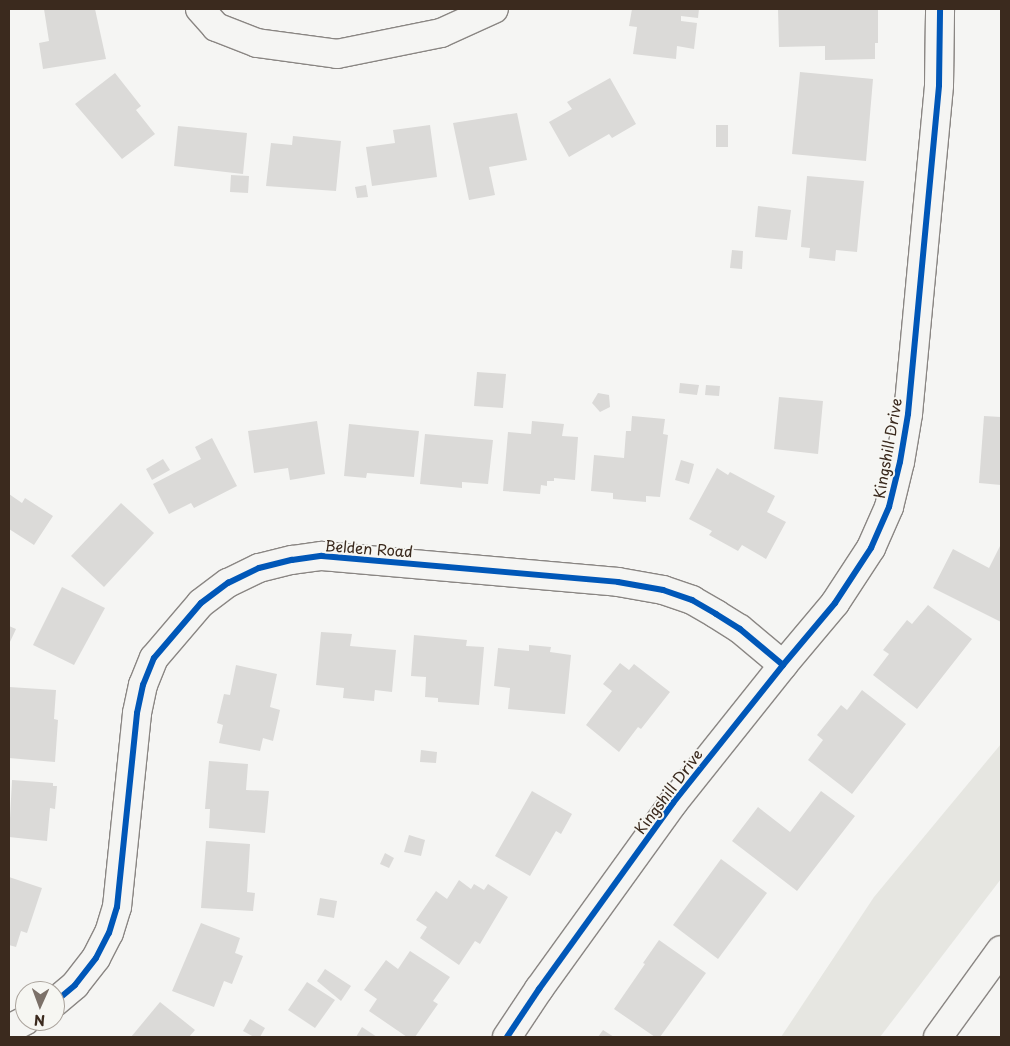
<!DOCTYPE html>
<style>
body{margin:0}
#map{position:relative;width:1010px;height:1046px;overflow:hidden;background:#f5f5f3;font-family:"Playpen Sans",sans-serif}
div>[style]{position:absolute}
.green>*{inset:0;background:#e6e6e1}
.building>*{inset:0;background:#dbdad8}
.roads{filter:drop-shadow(1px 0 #8a8683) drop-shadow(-1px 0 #8a8683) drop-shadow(0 1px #8a8683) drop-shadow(0 -1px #8a8683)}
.minor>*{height:28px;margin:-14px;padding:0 14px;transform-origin:14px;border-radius:14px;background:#f5f5f3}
.motorway>*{height:28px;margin:-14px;padding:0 14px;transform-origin:14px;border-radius:14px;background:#f5f5f3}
.cycleway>*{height:6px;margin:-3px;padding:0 3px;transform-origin:3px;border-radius:3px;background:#0057b8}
span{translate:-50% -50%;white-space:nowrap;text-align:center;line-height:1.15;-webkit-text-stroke:4px #f6f6f2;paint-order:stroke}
.street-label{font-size:15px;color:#3b2a1e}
.frame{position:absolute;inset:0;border:10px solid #3b2a1e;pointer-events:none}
.north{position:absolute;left:15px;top:981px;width:50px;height:50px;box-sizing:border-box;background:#f6f6f2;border:1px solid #aba49d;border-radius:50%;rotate:182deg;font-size:14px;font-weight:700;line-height:20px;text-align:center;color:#3b2a1e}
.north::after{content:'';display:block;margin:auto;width:18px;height:22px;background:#7c7169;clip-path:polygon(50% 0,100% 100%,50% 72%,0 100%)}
</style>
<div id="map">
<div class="green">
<i style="clip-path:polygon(1001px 744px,1001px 879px,880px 1037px,781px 1037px,874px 897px)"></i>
</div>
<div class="building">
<i style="clip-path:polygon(44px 9px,95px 9px,106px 59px,43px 69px,39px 43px,49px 41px)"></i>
<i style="clip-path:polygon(632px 9px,699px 9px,698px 18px,681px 16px,681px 21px,697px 23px,694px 49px,677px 46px,676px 59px,633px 54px,637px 27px,629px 26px)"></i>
<i style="clip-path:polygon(778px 9px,878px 9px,878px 43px,875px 43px,875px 59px,825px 60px,825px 46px,779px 47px)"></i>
<i style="clip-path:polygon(800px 72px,873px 79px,866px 161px,792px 154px)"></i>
<i style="clip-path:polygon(115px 73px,141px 106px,136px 110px,155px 134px,122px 159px,75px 104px)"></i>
<i style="clip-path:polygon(610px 78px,636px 124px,612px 138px,609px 134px,569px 157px,549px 122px,572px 109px,567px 102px)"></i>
<i style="clip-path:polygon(517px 113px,527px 160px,489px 167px,495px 195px,469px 200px,453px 123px)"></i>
<i style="clip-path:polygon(430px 125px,437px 177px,372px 186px,366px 147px,395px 143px,393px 130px)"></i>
<i style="clip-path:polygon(716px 125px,728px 125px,728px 147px,716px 147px)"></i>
<i style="clip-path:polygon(178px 126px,247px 133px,243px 174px,174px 166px)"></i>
<i style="clip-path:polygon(293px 136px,341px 141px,336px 191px,266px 186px,271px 143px,292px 145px)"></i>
<i style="clip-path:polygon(231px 175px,249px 176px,248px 193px,230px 192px)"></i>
<i style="clip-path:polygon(807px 176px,864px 181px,857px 252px,836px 250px,835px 261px,809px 258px,810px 248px,801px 247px)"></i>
<i style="clip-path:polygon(366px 185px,368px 197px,357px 198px,355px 187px)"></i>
<i style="clip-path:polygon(758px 206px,791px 210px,787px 240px,755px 237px)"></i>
<i style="clip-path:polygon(732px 250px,743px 251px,742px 269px,730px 268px)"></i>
<i style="clip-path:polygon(477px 372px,506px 374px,503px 408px,474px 406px)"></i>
<i style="clip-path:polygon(680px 383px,699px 385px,697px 395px,679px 393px)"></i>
<i style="clip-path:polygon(706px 385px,720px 386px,719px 396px,705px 395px)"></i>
<i style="clip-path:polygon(598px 393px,609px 395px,610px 407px,600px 412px,592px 403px)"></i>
<i style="clip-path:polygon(779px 397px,823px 401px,818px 454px,774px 449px)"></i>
<i style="clip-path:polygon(632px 416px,665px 419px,663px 434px,668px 435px,660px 497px,646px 496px,646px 502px,613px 499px,613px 493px,591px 491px,594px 455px,624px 458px,626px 431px,631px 431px)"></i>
<i style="clip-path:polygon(984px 416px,1001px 417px,1001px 485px,979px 483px)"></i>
<i style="clip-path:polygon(317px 421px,325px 474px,290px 480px,288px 468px,254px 473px,248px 431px)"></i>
<i style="clip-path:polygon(532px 421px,564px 424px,562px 436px,578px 437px,575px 480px,554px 478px,554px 481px,547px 481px,547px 486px,541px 485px,540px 494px,503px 491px,508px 432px,531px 434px)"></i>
<i style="clip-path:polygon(349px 424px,419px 431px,414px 477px,367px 473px,366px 478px,344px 476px)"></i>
<i style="clip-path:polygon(425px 434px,493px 440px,488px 484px,462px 482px,462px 488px,420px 484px)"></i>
<i style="clip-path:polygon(212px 438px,237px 486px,194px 508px,191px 503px,169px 514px,153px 484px,201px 459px,195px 447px)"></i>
<i style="clip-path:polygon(163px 459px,170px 470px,152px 480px,146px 469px)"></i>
<i style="clip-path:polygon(681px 460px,694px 464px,689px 484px,675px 480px)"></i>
<i style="clip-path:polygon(717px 468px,728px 475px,730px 472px,775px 496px,767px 512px,786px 522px,766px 559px,742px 545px,738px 551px,709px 535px,712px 531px,689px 519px)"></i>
<i style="clip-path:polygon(9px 494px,22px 503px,25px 498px,53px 516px,34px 545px,9px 529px)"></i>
<i style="clip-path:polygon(121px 503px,154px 533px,104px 587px,71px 556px)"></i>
<i style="clip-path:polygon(1001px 544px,1001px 622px,933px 588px,953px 549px,989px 568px)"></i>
<i style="clip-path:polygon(62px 587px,105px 608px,74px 665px,33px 645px)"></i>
<i style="clip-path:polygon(928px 605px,972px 639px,917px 709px,873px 675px,889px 654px,883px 650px,907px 620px,912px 624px)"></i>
<i style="clip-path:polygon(9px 626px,16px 629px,9px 644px)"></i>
<i style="clip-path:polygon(321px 632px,352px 634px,350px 646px,396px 650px,392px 692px,375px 690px,374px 701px,343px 698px,344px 688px,316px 685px)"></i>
<i style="clip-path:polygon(414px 635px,467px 640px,466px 646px,484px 647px,479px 705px,438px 702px,438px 698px,425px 697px,426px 677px,411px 676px)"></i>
<i style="clip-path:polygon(529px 645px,551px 647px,550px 652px,571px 655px,565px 714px,508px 709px,510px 688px,494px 686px,498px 648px,529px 651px)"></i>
<i style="clip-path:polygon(620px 663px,629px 670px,634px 664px,670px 692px,641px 729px,638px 727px,619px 752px,586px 725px,612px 691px,603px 684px)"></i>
<i style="clip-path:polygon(236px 665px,277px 674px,270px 707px,280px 710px,273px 741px,263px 738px,260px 751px,219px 743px,223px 725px,217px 723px,224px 694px,230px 695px)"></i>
<i style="clip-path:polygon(9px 687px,56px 690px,54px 719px,58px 720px,55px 762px,9px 758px)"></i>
<i style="clip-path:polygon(862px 690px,906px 724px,852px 794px,808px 760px,823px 740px,817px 735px,841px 705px,847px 710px)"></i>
<i style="clip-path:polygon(421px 750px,437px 752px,436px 763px,420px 762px)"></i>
<i style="clip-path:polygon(209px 761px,248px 764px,246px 790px,269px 791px,265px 833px,209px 828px,210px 809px,205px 809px)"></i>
<i style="clip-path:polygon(12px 780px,53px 783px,53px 786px,57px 786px,55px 809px,50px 808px,47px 841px,9px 837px)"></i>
<i style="clip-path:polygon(532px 791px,572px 814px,561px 834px,556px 831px,530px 876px,495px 856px)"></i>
<i style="clip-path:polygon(821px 791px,855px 816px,797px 891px,732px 841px,758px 807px,790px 832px)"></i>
<i style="clip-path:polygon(409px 835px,425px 840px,421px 856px,404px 852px)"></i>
<i style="clip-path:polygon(206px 841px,250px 844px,247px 892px,255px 893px,253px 911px,201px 908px)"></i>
<i style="clip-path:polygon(385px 853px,394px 858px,389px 868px,380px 864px)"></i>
<i style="clip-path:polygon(721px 859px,767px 893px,718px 959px,673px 925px)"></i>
<i style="clip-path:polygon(9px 877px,42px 888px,27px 933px,21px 931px,16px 947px,9px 945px)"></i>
<i style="clip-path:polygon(459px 880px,471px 889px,474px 884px,484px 890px,488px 884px,508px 897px,480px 944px,475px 941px,459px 965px,420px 938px,427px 927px,416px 920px,436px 891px,447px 899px)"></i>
<i style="clip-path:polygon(320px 898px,337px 901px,334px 918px,317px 915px)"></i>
<i style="clip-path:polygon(201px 923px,240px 938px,235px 953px,243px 956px,232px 984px,224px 981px,214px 1007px,172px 991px)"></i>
<i style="clip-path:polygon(659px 940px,706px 973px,660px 1037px,655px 1037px,614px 1009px,645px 964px,643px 963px)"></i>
<i style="clip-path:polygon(410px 951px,450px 977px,433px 1001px,438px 1004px,415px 1037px,407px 1037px,369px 1011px,377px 999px,364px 990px,386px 960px,398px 969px)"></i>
<i style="clip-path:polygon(325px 969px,351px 986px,341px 1001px,317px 981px)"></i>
<i style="clip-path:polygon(307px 982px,335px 1000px,315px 1028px,288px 1010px)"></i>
<i style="clip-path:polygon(160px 1002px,195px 1030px,189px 1037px,131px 1037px)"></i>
<i style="clip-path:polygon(250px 1019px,265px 1028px,260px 1037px,254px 1037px,243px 1031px)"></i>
<i style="clip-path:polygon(362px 1027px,377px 1037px,356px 1037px)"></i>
<i style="clip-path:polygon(603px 1030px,614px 1037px,598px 1037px)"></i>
</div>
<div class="roads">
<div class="minor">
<i style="left:200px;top:9px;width:24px;rotate:48deg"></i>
<i style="left:216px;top:27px;width:44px;rotate:21.3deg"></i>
<i style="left:257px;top:43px;width:81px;rotate:7.8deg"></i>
<i style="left:337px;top:54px;width:106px;rotate:-11.4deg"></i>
<i style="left:441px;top:33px;width:58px;rotate:-24.4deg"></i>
<i style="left:55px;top:1002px;width:26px;rotate:-40deg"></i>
<i style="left:75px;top:985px;width:34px;rotate:-52deg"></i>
<i style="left:96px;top:958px;width:28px;rotate:-63deg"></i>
<i style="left:109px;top:933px;width:27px;rotate:-73deg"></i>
<i style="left:117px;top:907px;width:195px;rotate:-84.1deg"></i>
<i style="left:137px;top:713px;width:29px;rotate:-78deg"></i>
<i style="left:143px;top:685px;width:29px;rotate:-68deg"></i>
<i style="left:154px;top:658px;width:72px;rotate:-49.5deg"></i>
<i style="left:201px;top:603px;width:34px;rotate:-37deg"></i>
<i style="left:228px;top:583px;width:34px;rotate:-26deg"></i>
<i style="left:259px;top:568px;width:34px;rotate:-14deg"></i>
<i style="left:292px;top:560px;width:30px;rotate:-8deg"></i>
<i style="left:322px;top:556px;width:297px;rotate:5deg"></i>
<i style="left:618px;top:582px;width:46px;rotate:10.1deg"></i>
<i style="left:663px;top:590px;width:31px;rotate:19deg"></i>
<i style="left:692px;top:600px;width:28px;rotate:30deg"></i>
<i style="left:716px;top:614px;width:28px;rotate:32deg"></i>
<i style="left:740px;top:629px;width:56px;rotate:39.9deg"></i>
<i style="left:9px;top:1029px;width:18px;rotate:-27deg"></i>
<i style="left:507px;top:1037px;width:58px;rotate:-56.3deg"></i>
<i style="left:539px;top:989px;width:229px;rotate:-54.2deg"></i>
<i style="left:673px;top:803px;width:176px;rotate:-51.4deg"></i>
<i style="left:783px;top:665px;width:81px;rotate:-50deg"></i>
<i style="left:835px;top:603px;width:66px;rotate:-56.8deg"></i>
<i style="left:871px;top:548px;width:45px;rotate:-66.3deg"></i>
<i style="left:889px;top:507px;width:46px;rotate:-76.3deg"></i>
<i style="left:900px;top:462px;width:49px;rotate:-80.5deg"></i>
<i style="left:908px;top:414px;width:330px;rotate:-84.6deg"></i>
<i style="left:939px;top:85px;width:76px;rotate:-89.2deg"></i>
</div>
<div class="motorway">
<i style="left:938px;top:1037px;width:107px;rotate:-54.1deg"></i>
</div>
</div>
<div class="cycleway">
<i style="left:55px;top:1002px;width:26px;rotate:-40deg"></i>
<i style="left:75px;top:985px;width:34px;rotate:-52deg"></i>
<i style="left:96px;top:958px;width:28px;rotate:-63deg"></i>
<i style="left:109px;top:933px;width:27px;rotate:-73deg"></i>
<i style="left:117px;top:907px;width:195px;rotate:-84.1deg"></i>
<i style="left:137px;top:713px;width:29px;rotate:-78deg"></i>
<i style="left:143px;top:685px;width:29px;rotate:-68deg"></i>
<i style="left:154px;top:658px;width:72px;rotate:-49.5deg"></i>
<i style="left:201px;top:603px;width:34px;rotate:-37deg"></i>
<i style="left:228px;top:583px;width:34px;rotate:-26deg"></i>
<i style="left:259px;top:568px;width:34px;rotate:-14deg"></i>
<i style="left:292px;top:560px;width:30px;rotate:-8deg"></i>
<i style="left:322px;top:556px;width:297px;rotate:5deg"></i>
<i style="left:618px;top:582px;width:46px;rotate:10.1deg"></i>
<i style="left:663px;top:590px;width:31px;rotate:19deg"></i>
<i style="left:692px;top:600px;width:28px;rotate:30deg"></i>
<i style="left:716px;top:614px;width:28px;rotate:32deg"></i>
<i style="left:740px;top:629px;width:56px;rotate:39.9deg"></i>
<i style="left:507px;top:1037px;width:58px;rotate:-56.3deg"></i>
<i style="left:539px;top:989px;width:229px;rotate:-54.2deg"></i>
<i style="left:673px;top:803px;width:176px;rotate:-51.4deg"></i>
<i style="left:783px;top:665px;width:81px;rotate:-50deg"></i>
<i style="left:835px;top:603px;width:66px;rotate:-56.8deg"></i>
<i style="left:871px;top:548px;width:45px;rotate:-66.3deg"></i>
<i style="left:889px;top:507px;width:46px;rotate:-76.3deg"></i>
<i style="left:900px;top:462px;width:49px;rotate:-80.5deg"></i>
<i style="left:908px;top:414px;width:330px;rotate:-84.6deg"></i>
<i style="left:939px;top:85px;width:76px;rotate:-89.2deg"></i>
</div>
<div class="street-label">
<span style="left:887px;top:448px;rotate:-80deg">Kingshill Drive</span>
<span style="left:369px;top:548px;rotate:4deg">Belden Road</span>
<span style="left:668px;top:791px;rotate:-53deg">Kingshill Drive</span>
</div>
<div class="frame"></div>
<div class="north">N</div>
</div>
